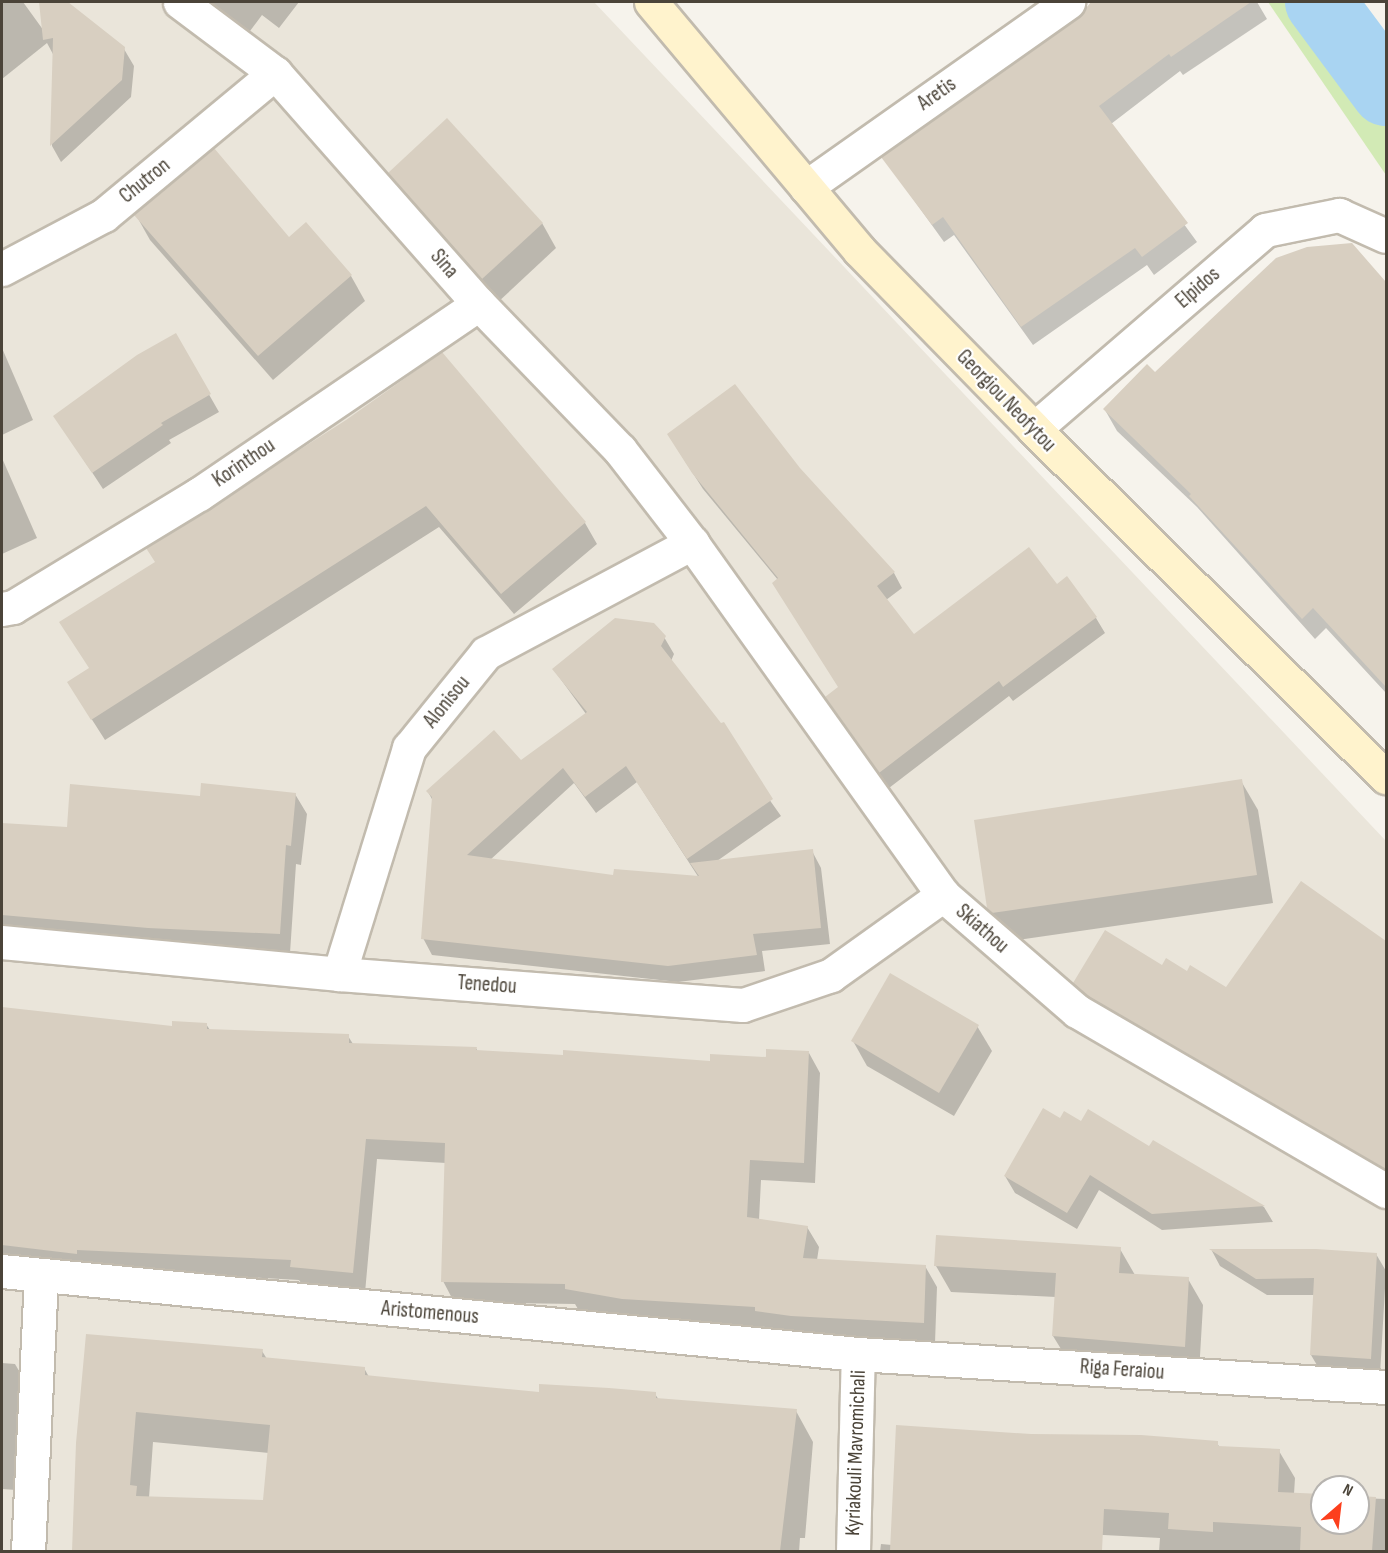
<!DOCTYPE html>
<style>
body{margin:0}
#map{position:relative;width:1388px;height:1553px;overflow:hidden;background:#f6f3ec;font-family:"Sofia Sans Condensed",sans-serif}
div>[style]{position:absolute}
.residential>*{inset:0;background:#eae5da}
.green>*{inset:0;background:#d2eab5}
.shadow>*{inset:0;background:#0003}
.river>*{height:70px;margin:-35px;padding:0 35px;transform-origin:35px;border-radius:35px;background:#a9d4f2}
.building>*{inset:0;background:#d8cfc1}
.roads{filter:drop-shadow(2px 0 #c2bbae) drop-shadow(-2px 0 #c2bbae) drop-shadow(0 2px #c2bbae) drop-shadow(0 -2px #c2bbae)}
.street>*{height:33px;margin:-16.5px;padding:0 16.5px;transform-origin:16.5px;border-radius:16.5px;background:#fff}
.secondary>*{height:33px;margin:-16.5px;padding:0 16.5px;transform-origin:16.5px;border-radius:16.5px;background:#fff3cd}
span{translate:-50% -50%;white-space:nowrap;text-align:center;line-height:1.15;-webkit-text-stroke:4.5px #fff;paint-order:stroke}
.street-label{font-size:21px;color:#4b4439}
.frame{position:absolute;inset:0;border:3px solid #4b4439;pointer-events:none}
.north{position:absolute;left:1310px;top:1475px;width:60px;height:60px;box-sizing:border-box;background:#fff;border:2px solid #b7b4b0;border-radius:50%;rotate:28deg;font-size:16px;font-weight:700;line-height:24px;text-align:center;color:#4b4439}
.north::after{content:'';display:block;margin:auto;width:21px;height:27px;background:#fc3f1d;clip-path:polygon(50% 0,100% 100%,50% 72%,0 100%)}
</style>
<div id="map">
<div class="residential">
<i style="clip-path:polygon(evenodd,2px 2px,594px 2px,1386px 841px,1386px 1551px,2px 1552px,2px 2px,1322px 1487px,1358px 1487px,1358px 1523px,1322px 1523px,1322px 1487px)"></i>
</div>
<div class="green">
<i style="clip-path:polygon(1268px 2px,1322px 2px,1386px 87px,1386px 175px)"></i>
</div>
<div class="shadow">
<i style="clip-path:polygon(2px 2px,23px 2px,44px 31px,41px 2px,65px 2px,124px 49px,134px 66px,131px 97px,61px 162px,52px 146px,54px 56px,47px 43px,2px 79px)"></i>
<i style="clip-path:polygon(201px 2px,299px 2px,279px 28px,262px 15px,247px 35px)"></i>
<i style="clip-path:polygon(1094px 2px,1257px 2px,1267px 19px,1183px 75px,1180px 71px,1111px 124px,1197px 242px,1154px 275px,1147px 265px,1033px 345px,954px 235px,944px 242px,883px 157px,1080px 18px)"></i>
<i style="clip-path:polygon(390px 173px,542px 223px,556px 248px,497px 303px,404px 198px)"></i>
<i style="clip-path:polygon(136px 215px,288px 239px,351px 276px,365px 301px,273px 380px,150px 240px)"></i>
<i style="clip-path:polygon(1376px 273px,1386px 290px,1386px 693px,1326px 628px,1315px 639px,1197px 507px,1117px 431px,1105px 410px,1155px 374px)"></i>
<i style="clip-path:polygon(175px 335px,219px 412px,169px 440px,171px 443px,103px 489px,55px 416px)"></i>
<i style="clip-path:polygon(2px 348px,33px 420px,2px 435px)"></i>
<i style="clip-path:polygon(347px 421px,585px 523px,597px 544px,514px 614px,439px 527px,105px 740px,82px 704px,156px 563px)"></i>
<i style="clip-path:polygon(678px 450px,799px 469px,894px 573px,902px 588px,886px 600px,914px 636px,1057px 586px,1096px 618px,1105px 633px,1013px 701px,1009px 696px,889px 788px,827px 697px,839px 687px,778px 580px,703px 489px)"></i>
<i style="clip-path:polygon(2px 458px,37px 538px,2px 554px)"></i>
<i style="clip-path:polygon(evenodd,664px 637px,674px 654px,671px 661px,781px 816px,717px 861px,812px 851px,821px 868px,830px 944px,762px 951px,765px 971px,678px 982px,432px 955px,423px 938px,437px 808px,428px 792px,521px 762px,586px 714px,554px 670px,664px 637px,637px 782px,699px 878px,615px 876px,490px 860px,574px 783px,596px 813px,637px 782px)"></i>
<i style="clip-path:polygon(1241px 781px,1258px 810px,1273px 903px,1010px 941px,1005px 937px,988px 908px)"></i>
<i style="clip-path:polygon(295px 794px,307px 814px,301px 865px,296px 864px,290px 953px,2px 934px,2px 825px,68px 828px,202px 797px)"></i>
<i style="clip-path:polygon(1302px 883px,1386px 943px,1386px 1194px,1097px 1022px,1075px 983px,1162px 967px,1226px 989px)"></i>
<i style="clip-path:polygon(2px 1008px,173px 1028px,206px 1024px,210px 1030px,348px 1036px,353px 1044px,476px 1048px,478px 1052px,711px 1062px,809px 1053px,820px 1073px,815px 1183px,761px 1180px,759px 1220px,807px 1227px,819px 1247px,817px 1260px,925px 1266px,937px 1287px,935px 1343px,804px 1336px,768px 1331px,766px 1327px,635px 1319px,578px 1309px,575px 1304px,454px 1302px,443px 1281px,446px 1163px,377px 1159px,365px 1293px,304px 1287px,299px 1280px,2px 1264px)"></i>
<i style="clip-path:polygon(977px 1026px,992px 1051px,954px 1116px,867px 1066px,853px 1041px)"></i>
<i style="clip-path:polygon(1061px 1120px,1082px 1123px,1150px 1148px,1153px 1142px,1264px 1207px,1273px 1222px,1162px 1230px,1099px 1190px,1077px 1229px,1015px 1193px,1005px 1176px)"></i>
<i style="clip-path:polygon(1120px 1249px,1135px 1275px,1188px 1279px,1203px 1305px,1199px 1373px,1069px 1362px,1053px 1336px,1056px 1297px,951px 1292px,936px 1266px)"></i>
<i style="clip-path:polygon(1316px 1250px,1376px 1254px,1386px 1271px,1380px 1375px,1321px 1372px,1311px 1355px,1315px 1295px,1267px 1295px,1220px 1266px,1212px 1251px)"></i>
<i style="clip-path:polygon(evenodd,88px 1336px,262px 1351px,267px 1359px,364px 1368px,369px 1377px,540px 1394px,655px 1394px,659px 1400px,796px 1411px,813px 1442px,805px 1538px,800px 1538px,799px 1552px,73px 1552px,88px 1336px,153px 1442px,269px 1453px,264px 1502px,149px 1498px,153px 1442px)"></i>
<i style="clip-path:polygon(2px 1363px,15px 1364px,36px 1400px,31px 1491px,2px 1489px)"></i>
<i style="clip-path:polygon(1031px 1435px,1217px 1443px,1220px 1448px,1279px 1451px,1295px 1478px,1294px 1494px,1322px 1496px,1322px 1523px,1358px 1523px,1358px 1498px,1386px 1499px,1386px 1494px,1386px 1552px,1159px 1552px,1160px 1538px,1085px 1534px,1084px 1552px,880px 1552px,881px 1544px,892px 1545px)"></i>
</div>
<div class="river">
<i style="left:1320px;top:2px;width:111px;rotate:53.4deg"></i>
</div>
<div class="building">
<i style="clip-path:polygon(39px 2px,68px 2px,125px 47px,122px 80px,50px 146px,53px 38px,43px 40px)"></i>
<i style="clip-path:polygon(1091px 2px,1251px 2px,1171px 57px,1169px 54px,1099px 106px,1188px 223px,1142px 257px,1135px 248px,1021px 327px,943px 217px,932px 225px,881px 157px,1079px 17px)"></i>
<i style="clip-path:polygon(447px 118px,543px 223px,482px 279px,388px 173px)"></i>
<i style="clip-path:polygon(214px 148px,289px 237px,306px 222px,352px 275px,258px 356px,134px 215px)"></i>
<i style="clip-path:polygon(1352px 243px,1386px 282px,1386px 687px,1313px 608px,1302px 619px,1189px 496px,1191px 494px,1103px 409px,1147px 364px,1155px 372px,1276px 258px,1307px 247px)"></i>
<i style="clip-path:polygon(176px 333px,211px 394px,161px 423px,163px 425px,92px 473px,53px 416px,137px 355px)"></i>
<i style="clip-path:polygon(442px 352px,586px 522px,501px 594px,426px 506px,91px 720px,67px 682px,89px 668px,59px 622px,155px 562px,146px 548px,346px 420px)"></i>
<i style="clip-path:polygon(735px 384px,800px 468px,895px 572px,877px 586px,914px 634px,1029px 547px,1057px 584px,1067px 576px,1097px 617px,1003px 687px,999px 681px,879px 773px,825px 697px,838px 687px,772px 583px,778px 578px,692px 473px,667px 434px)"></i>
<i style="clip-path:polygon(615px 618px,654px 623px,666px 636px,661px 646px,721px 723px,724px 722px,773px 799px,687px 859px,626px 766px,585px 797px,563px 768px,467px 855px,613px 875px,614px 869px,699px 876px,690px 863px,813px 849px,821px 928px,753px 934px,757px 955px,668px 966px,421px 939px,432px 797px,426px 791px,494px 730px,521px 760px,587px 712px,552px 669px)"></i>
<i style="clip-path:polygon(1242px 779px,1257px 875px,992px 913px,987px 908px,974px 820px)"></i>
<i style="clip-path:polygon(201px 783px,296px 793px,291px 846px,286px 845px,280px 934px,148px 928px,2px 915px,2px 823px,67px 827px,70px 784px,200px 796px)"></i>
<i style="clip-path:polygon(1301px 881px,1386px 941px,1386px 1170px,1088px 996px,1073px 983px,1105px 930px,1162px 965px,1166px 958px,1187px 971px,1190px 965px,1226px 987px)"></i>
<i style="clip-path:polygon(890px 973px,979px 1025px,939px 1093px,851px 1041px)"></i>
<i style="clip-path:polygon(2px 1007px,172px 1026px,172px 1021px,207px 1023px,207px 1029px,349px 1034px,349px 1043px,477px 1047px,476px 1050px,563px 1055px,563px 1050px,710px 1061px,710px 1054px,766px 1057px,766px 1049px,809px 1051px,804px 1163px,750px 1160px,747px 1217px,808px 1226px,803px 1258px,926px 1265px,924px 1323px,791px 1316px,755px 1311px,755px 1307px,622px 1299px,565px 1289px,565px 1284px,441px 1282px,445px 1143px,366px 1139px,353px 1273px,290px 1267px,291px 1260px,77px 1250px,77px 1254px,2px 1245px)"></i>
<i style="clip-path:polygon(1043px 1108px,1060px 1118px,1064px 1111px,1081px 1121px,1088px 1109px,1149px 1146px,1153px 1140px,1265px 1206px,1152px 1214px,1090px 1175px,1067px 1213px,1004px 1176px)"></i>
<i style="clip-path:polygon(936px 1235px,1121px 1247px,1119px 1273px,1189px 1277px,1185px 1347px,1052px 1336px,1056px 1273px,934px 1266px)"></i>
<i style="clip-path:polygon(1209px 1249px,1316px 1249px,1377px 1253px,1371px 1359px,1310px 1355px,1314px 1278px,1256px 1279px)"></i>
<i style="clip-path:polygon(evenodd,86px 1334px,263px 1349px,262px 1357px,365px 1367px,365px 1375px,443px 1383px,539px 1392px,539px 1384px,609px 1388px,656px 1392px,656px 1398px,797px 1409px,780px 1551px,72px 1551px,76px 1443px,86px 1334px,136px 1412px,270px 1425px,263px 1500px,136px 1496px,137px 1486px,130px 1485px,136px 1412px)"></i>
<i style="clip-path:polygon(896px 1425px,1031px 1434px,1141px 1435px,1218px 1441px,1218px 1446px,1280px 1449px,1278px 1492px,1322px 1494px,1322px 1523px,1358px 1523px,1358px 1496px,1376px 1497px,1372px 1551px,1300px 1551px,1301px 1527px,1213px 1522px,1213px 1532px,1168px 1529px,1169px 1513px,1104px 1509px,1102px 1551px,890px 1551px)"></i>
</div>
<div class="roads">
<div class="street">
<i style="left:180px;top:2px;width:119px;rotate:36.8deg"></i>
<i style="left:275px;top:73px;width:308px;rotate:48.6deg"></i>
<i style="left:479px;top:304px;width:203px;rotate:46deg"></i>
<i style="left:620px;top:450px;width:118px;rotate:52.3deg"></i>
<i style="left:692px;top:543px;width:432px;rotate:54.5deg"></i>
<i style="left:943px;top:895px;width:177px;rotate:40.9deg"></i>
<i style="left:1077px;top:1011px;width:358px;rotate:30.2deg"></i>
<i style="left:806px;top:187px;width:321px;rotate:-35.2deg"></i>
<i style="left:2px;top:269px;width:115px;rotate:-27.9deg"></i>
<i style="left:104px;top:215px;width:222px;rotate:-39.7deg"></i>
<i style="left:1034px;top:429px;width:305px;rotate:-40.7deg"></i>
<i style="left:1265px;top:230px;width:76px;rotate:-11.5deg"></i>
<i style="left:1339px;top:215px;width:51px;rotate:24.1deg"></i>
<i style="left:2px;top:609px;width:11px;rotate:-10deg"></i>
<i style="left:13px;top:607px;width:218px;rotate:-31.3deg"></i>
<i style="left:199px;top:494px;width:338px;rotate:-34.2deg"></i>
<i style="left:2px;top:942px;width:339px;rotate:5.4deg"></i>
<i style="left:339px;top:974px;width:405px;rotate:4.4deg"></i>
<i style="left:743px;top:1005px;width:93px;rotate:-18.8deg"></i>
<i style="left:831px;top:975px;width:138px;rotate:-35.5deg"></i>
<i style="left:339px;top:974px;width:237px;rotate:-72.8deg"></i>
<i style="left:409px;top:748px;width:122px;rotate:-51deg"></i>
<i style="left:486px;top:653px;width:234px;rotate:-28.1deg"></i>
<i style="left:2px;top:1271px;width:860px;rotate:5.54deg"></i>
<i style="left:858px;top:1354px;width:529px;rotate:3.58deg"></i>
<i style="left:28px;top:1552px;width:275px;rotate:-87.3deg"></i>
<i style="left:853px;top:1552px;width:198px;rotate:-88.6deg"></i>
</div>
<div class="secondary">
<i style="left:651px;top:2px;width:324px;rotate:50deg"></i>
<i style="left:859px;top:250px;width:250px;rotate:45.6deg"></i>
<i style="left:1034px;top:429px;width:495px;rotate:44.7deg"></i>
</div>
</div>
<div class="street-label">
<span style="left:937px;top:94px;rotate:-35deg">Aretis</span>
<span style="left:145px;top:181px;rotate:-39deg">Chutron</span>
<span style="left:444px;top:264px;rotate:49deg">Sina</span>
<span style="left:1198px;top:288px;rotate:-41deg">Elpidos</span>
<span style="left:1006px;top:401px;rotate:46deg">Georgiou Neofytou</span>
<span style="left:244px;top:463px;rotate:-34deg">Korinthou</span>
<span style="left:447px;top:702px;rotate:-51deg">Alonisou</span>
<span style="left:982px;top:929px;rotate:41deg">Skiathou</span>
<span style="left:487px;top:985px;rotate:4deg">Tenedou</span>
<span style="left:430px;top:1313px;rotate:5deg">Aristomenous</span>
<span style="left:1122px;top:1370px;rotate:4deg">Riga Feraiou</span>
<span style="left:856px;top:1453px;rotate:-88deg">Kyriakouli Mavromichali</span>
</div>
<div class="frame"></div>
<div class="north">N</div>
</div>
